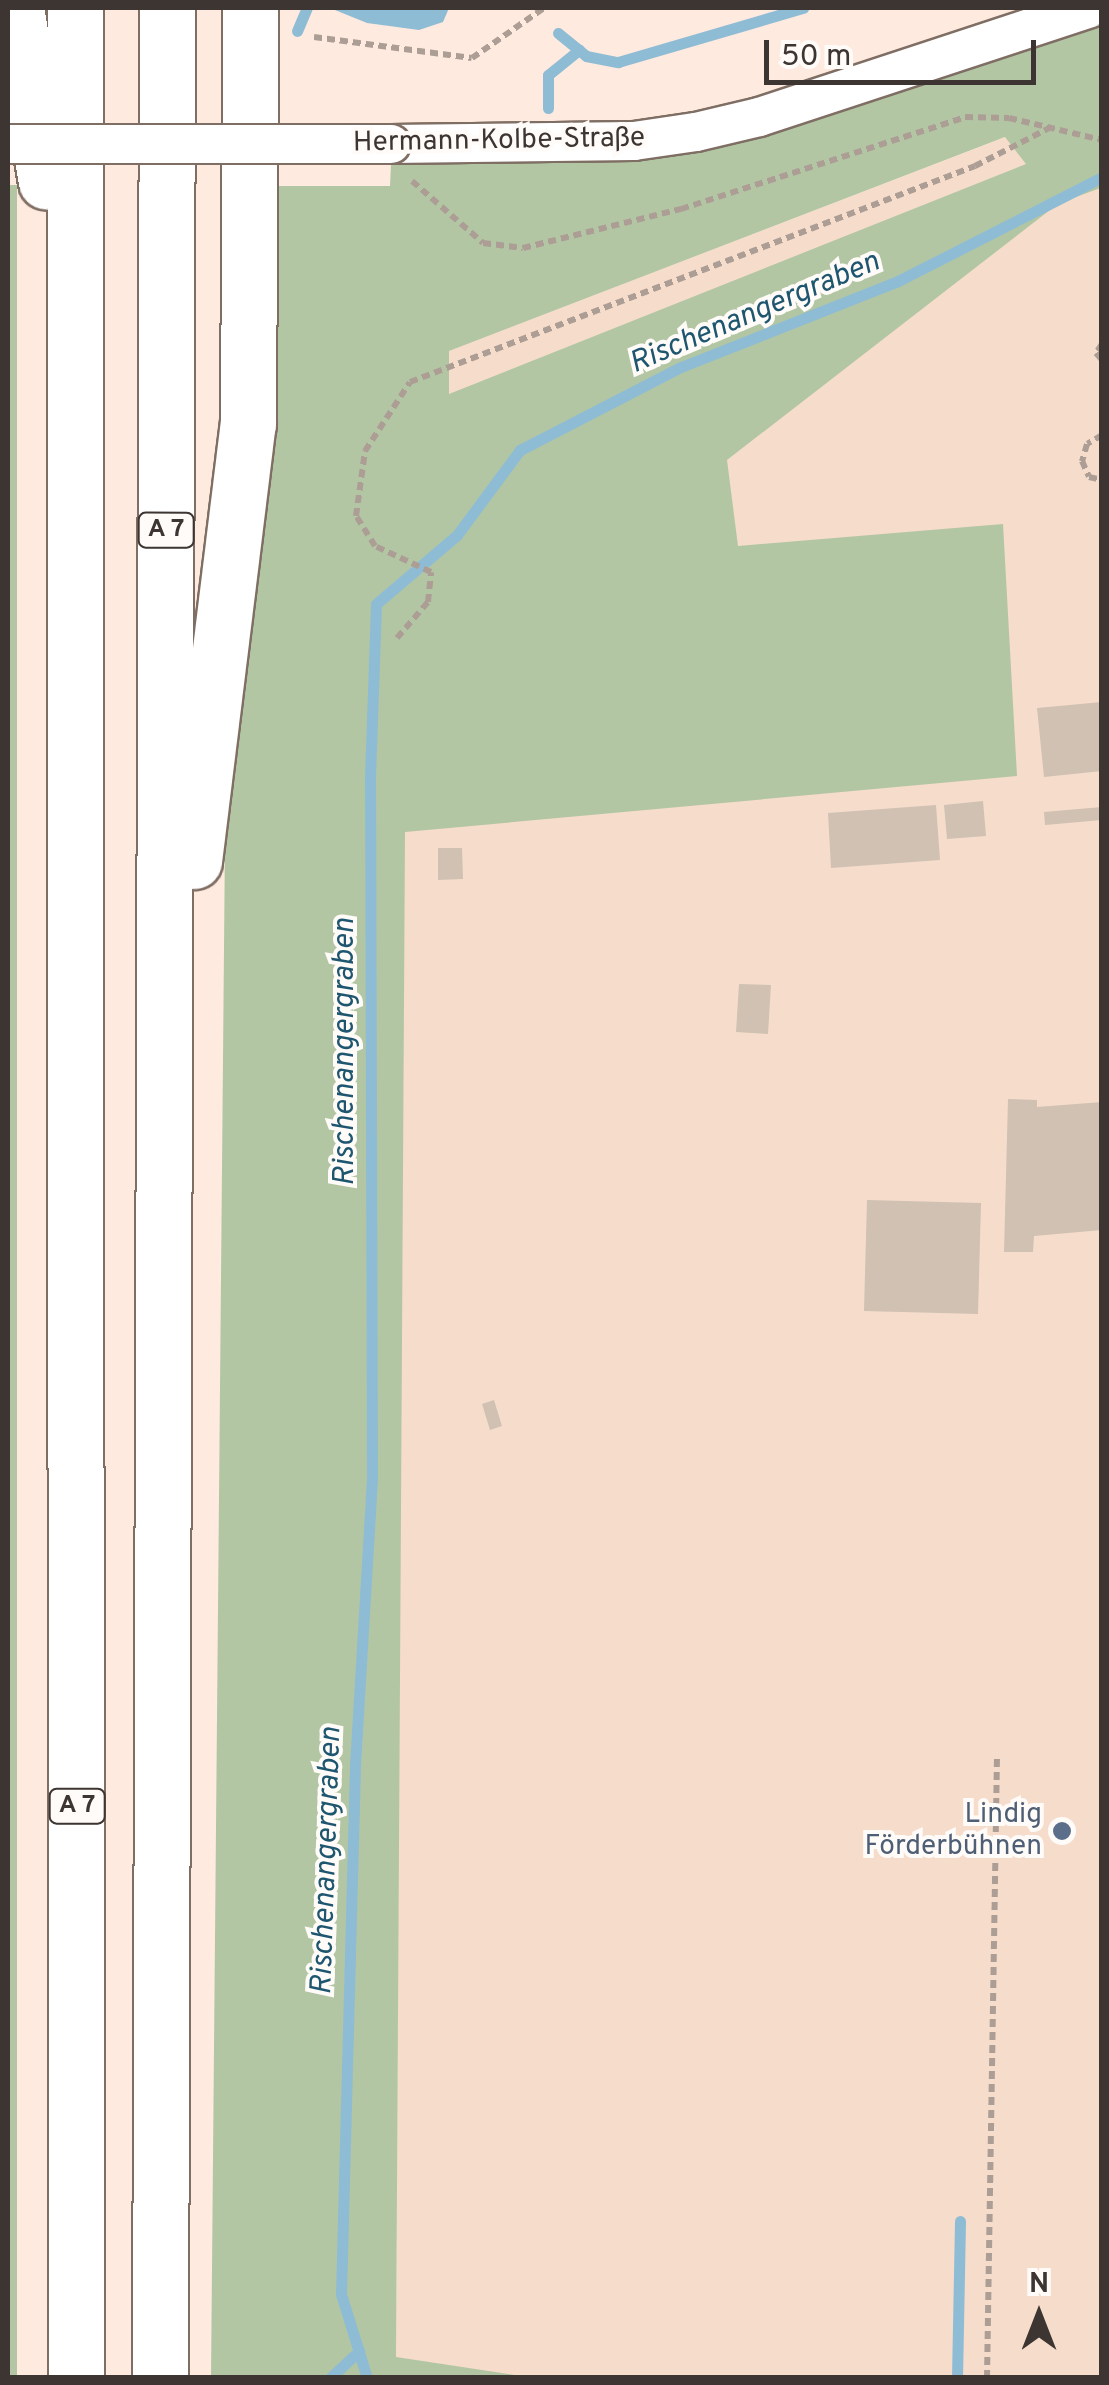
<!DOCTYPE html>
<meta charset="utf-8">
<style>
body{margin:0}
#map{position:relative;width:1109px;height:2385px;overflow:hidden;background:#feeade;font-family:Overpass,sans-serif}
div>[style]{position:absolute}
.built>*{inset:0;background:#f6dccb}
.green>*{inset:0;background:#b2c6a4}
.water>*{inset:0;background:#8ebcd5}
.stream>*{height:11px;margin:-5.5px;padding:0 5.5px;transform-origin:5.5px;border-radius:5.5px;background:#8ebcd5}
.building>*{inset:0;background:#d0c1b2}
.path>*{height:6px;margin-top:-3px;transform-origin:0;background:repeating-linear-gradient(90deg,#ad9e95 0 8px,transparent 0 13px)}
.roads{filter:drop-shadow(2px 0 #7f6e63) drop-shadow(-2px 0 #7f6e63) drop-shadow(0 2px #7f6e63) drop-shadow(0 -2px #7f6e63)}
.minor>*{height:38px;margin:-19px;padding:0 19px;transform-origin:19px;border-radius:19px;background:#fff}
.highway>*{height:55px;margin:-27.5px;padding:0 27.5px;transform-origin:27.5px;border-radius:27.5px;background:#fff}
.bridges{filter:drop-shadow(2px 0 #7f6e63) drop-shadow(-2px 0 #7f6e63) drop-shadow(0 2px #7f6e63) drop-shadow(0 -2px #7f6e63)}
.minor-bridge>*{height:38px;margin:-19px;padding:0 19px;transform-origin:19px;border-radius:19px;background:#fff}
.dots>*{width:28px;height:28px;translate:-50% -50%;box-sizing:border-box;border:5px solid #fffbf8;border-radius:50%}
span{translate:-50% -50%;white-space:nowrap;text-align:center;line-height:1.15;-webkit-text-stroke:8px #fffbf8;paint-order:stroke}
.shield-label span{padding:2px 8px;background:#fffbf8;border:2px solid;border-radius:8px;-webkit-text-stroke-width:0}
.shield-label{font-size:25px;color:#3d3531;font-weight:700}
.street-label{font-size:28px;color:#3d3531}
.service-label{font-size:28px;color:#4e5e75}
.right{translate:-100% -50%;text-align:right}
.water-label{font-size:30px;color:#1e5670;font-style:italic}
.frame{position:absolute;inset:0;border:10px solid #3d3531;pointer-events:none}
.north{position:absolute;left:989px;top:2265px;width:100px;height:100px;-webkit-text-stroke:8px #fffbf8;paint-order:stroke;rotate:0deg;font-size:28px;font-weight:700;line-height:40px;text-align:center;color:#3d3531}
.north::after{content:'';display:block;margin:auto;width:35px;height:45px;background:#3d3531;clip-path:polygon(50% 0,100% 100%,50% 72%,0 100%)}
.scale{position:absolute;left:764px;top:40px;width:272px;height:45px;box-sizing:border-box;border:5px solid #3d3531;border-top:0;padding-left:12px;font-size:30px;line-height:35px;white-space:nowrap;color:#3d3531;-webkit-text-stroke:8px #fffbf8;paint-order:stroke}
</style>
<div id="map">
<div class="built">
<i style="clip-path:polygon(1006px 137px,1059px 202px,1102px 188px,1101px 2377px,528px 2378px,396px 2358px,403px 851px,433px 591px,448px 351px)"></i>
</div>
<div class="green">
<i style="clip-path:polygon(evenodd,1101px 25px,1101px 188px,1059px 203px,727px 460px,738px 546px,1003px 524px,1017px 776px,405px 832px,396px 2357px,528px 2377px,211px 2378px,226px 728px,266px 429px,278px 186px,390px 186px,391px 164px,690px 153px,764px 136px,1101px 25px,1005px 137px,1026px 164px,449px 394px,449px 351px,1005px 137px)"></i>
<i style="clip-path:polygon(8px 185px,17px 185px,17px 2378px,8px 2377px)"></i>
</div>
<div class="water">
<i style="clip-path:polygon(330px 8px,449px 8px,443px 22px,419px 30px,367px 23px)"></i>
</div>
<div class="stream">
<i style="left:297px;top:31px;width:25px;rotate:-67deg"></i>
<i style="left:558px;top:33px;width:36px;rotate:39deg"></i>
<i style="left:586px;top:56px;width:33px;rotate:11deg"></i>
<i style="left:618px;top:62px;width:193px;rotate:-16.3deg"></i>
<i style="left:548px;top:108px;width:33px;rotate:-90deg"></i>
<i style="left:548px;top:75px;width:40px;rotate:-39deg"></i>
<i style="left:330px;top:2378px;width:40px;rotate:-43deg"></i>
<i style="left:367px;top:2378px;width:88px;rotate:-107.2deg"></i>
<i style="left:341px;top:2294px;width:529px;rotate:-88.48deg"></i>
<i style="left:355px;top:1765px;width:287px;rotate:-86.6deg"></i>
<i style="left:372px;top:1479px;width:702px;rotate:-90.16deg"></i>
<i style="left:370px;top:777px;width:173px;rotate:-88deg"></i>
<i style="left:376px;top:604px;width:106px;rotate:-40.4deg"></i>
<i style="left:457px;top:535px;width:106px;rotate:-53.5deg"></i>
<i style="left:520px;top:450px;width:181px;rotate:-27.3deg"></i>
<i style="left:681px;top:367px;width:231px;rotate:-21.6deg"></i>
<i style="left:896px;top:282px;width:231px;rotate:-27deg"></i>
<i style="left:957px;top:2378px;width:157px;rotate:-88.9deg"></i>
</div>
<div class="building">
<i style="clip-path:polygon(1102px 702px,1102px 771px,1044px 777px,1037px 708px)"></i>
<i style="clip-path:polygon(983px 801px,986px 836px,947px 839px,944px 805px)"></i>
<i style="clip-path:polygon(936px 805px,940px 860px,831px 868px,828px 813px)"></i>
<i style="clip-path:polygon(1102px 807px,1102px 820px,1045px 825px,1044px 812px)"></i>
<i style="clip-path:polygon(438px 848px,462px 848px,463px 879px,438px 880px)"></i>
<i style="clip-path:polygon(739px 984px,771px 985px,768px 1034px,736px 1032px)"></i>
<i style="clip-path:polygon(1008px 1099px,1037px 1100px,1037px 1107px,1102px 1102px,1102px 1230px,1034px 1236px,1033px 1252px,1004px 1252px)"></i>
<i style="clip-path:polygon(867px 1200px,981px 1203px,978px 1314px,864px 1311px)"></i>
<i style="clip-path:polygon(494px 1400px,502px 1426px,490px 1430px,482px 1404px)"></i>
</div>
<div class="path">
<i style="left:314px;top:37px;width:159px;rotate:7.6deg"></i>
<i style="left:472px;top:58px;width:88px;rotate:-34.8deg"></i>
<i style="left:412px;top:181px;width:94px;rotate:41.1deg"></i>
<i style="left:483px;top:243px;width:40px;rotate:7.1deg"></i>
<i style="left:523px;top:248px;width:163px;rotate:-13.9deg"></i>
<i style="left:681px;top:209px;width:299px;rotate:-17.9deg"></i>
<i style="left:965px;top:117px;width:44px;rotate:1.3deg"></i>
<i style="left:1009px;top:118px;width:96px;rotate:13.3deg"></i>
<i style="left:1102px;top:344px;width:11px;rotate:124deg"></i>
<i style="left:1096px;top:353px;width:9px;rotate:49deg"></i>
<i style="left:1102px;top:435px;width:17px;rotate:149deg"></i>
<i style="left:1087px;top:444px;width:18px;rotate:106deg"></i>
<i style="left:1082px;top:461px;width:17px;rotate:66deg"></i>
<i style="left:1089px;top:477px;width:13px;rotate:13deg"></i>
<i style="left:397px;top:638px;width:48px;rotate:-49.3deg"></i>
<i style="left:428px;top:602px;width:30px;rotate:-84deg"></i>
<i style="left:431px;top:572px;width:62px;rotate:-155.1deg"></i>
<i style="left:375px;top:546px;width:36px;rotate:-122deg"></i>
<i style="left:356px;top:516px;width:66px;rotate:-82.1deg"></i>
<i style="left:365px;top:451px;width:82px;rotate:-56.9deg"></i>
<i style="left:410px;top:382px;width:605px;rotate:-20.92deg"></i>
<i style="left:975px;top:166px;width:88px;rotate:-27.1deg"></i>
<i style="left:987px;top:2378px;width:620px;rotate:-89.08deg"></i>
</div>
<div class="roads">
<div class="minor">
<i style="left:391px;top:144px;width:243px;rotate:-0.7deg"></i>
<i style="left:634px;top:141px;width:63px;rotate:-8.3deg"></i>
<i style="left:696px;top:132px;width:65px;rotate:-13.4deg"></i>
<i style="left:759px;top:117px;width:348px;rotate:-18.2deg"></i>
</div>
<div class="highway">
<i style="left:16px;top:8px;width:176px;rotate:80.2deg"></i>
<i style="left:75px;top:8px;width:2370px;rotate:89.98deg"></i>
<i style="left:194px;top:861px;width:440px;rotate:-83deg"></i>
<i style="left:248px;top:424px;width:416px;rotate:-89.7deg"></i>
<i style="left:160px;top:2378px;width:2370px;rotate:-89.83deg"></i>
</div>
</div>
<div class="bridges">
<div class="minor-bridge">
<i style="left:8px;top:144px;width:383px"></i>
</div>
</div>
<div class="dots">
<i style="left:1062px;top:1831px;background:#5c6f8a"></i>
</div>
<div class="shield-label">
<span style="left:166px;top:530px">A 7</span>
<span style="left:77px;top:1806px">A 7</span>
</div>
<div class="street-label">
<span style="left:499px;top:141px;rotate:-1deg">Hermann-Kolbe-Straße</span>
</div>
<div class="service-label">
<span class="right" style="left:1042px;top:1831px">Lindig<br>Förderbühnen</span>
</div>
<div class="water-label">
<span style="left:755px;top:314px;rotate:-23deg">Rischenangergraben</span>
<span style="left:346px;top:1052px;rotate:-90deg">Rischenangergraben</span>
<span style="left:328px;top:1861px;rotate:-88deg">Rischenangergraben</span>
</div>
<div class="frame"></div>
<div class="north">N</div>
<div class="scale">50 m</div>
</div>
